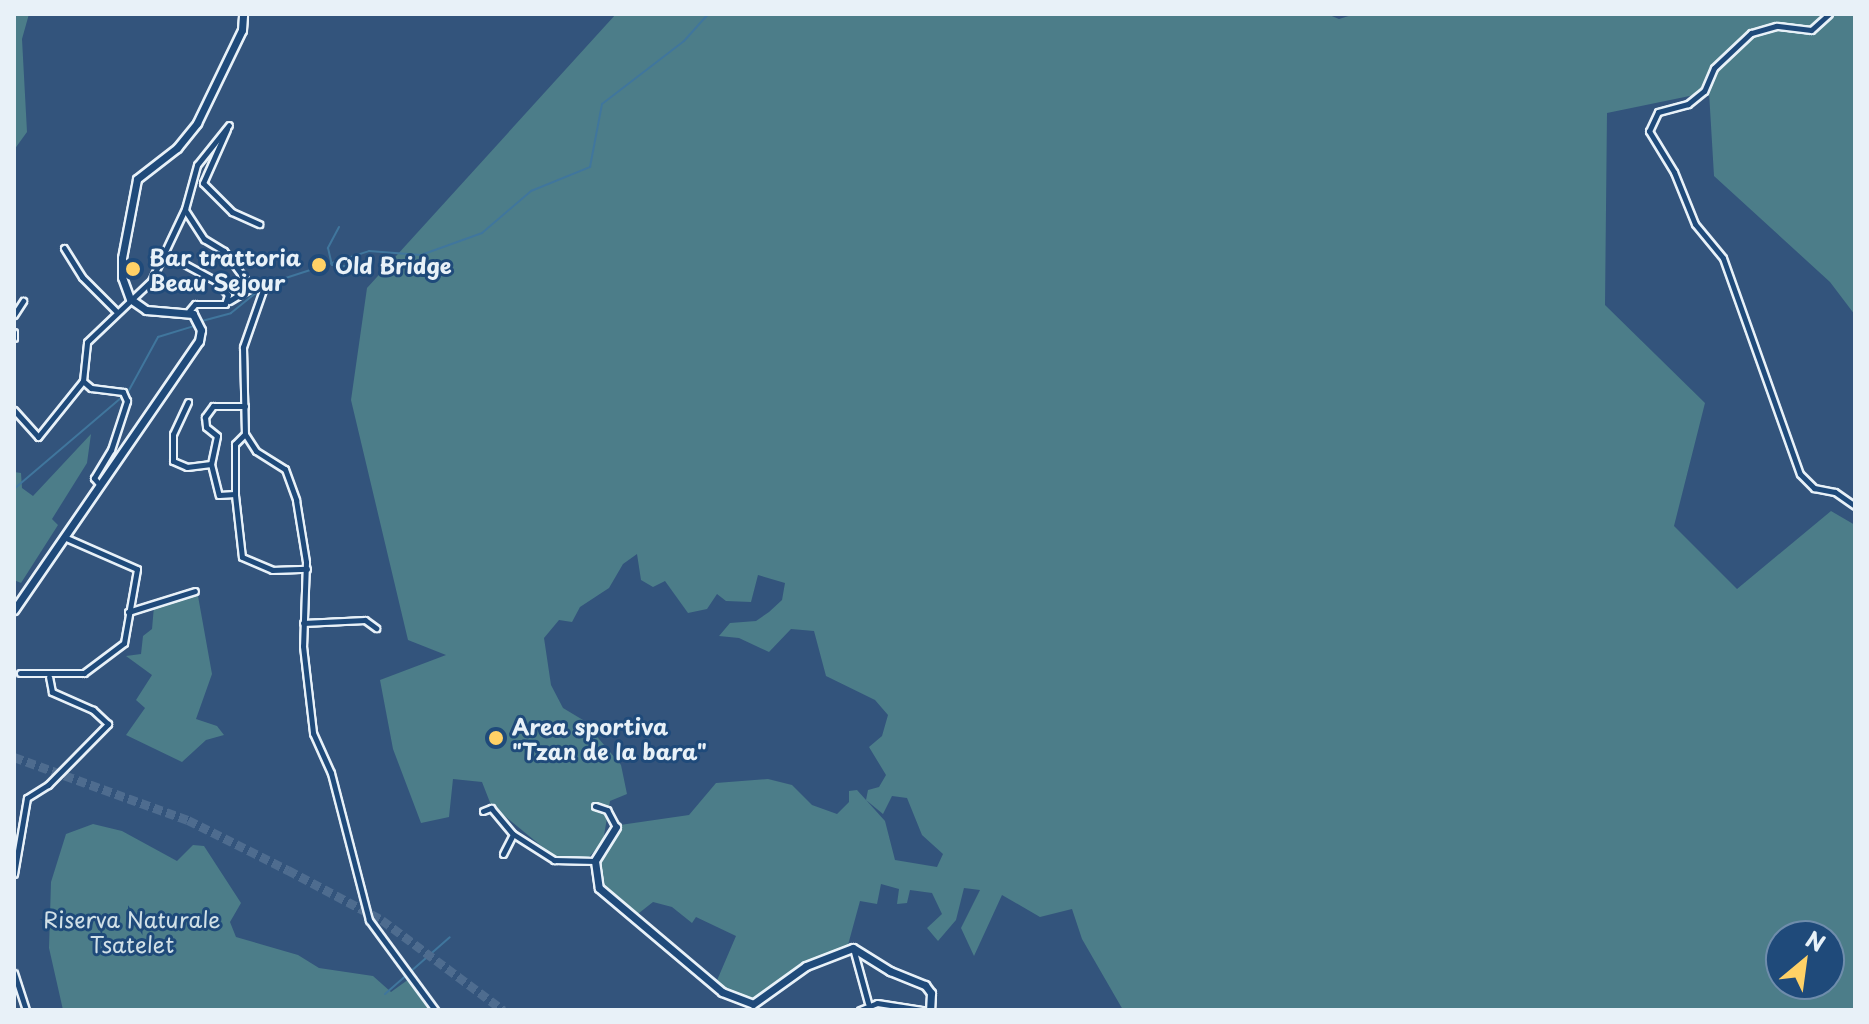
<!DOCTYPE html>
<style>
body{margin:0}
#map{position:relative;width:1869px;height:1024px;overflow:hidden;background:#33547c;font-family:"Playpen Sans",sans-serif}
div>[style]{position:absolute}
.green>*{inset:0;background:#4c7d89}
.stream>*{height:2px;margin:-1px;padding:0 1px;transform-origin:1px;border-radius:1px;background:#40769d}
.highway-tunnel>*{height:9px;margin-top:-4.5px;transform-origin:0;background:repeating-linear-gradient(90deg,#4e6c8f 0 9px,transparent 0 13.5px)}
.roads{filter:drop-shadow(2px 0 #e8f1f8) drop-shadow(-2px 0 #e8f1f8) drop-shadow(0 2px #e8f1f8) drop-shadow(0 -2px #e8f1f8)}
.street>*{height:5px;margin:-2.5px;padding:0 2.5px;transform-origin:2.5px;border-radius:2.5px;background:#1f4a7a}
.secondary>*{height:7px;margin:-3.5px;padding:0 3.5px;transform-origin:3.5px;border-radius:3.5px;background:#1f4a7a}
.dots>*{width:22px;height:22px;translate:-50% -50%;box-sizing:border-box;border:4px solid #1f4a7a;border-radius:50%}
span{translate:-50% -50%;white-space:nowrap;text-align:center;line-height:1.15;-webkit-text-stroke:6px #1f4a7a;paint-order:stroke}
.poi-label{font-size:22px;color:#e8f1f8;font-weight:700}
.left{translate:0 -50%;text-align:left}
.park-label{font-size:22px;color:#d1e0e7}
.frame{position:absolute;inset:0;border:16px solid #e8f1f8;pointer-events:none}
.north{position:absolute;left:1765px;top:920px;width:80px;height:80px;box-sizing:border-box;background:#1f4a7a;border:2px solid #6f8dac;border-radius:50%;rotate:29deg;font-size:22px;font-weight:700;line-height:32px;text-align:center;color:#e8f1f8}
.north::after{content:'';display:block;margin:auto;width:28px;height:36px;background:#ffd166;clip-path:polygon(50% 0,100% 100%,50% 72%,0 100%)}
</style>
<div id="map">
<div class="green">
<i style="clip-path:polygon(14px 14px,29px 14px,22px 39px,27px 132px,14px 150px)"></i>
<i style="clip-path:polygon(evenodd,616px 14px,1327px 14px,1339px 19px,1355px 14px,1855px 14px,1855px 315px,1830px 282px,1714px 176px,1709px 92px,1607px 113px,1605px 305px,1705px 403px,1674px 526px,1737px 589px,1831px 511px,1855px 525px,1855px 1010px,1123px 1010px,1082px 939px,1072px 909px,1040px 917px,1002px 895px,974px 956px,961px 928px,980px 890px,964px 888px,956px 920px,938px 941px,927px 928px,942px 914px,932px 893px,910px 890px,907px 903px,897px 904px,899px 889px,881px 884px,877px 904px,860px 901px,848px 945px,797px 968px,749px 1002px,715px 985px,736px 936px,696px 917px,692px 923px,672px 907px,653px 902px,634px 917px,601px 888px,598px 861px,620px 825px,689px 815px,716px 783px,768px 779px,792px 785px,812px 805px,837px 814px,849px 802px,849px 791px,857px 790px,885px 821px,895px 860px,937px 867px,943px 854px,922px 835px,907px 798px,892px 796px,883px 814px,866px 800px,868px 790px,879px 787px,886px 775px,869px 747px,882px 736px,888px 715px,875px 700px,826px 676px,814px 631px,791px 629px,769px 652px,739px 638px,719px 636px,730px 623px,756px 621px,769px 612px,782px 600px,785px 583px,758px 575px,751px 602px,726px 601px,717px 594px,707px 609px,688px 613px,665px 581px,653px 587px,641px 580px,637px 554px,623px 564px,609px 588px,580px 607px,572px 622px,559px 620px,544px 638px,551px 685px,563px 708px,583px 720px,621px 765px,627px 794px,610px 801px,603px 841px,589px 857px,556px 858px,491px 805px,482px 782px,453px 779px,449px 817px,421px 823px,393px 749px,380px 680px,446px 655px,408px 640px,351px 400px,367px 288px,616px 14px,1781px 936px,1829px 936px,1829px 984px,1781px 984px,1781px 936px)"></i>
<i style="clip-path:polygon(91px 434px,87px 463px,52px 519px,58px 525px,21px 583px,14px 580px,14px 472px,21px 473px,22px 488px,33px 496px)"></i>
<i style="clip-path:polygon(192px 593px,198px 596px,212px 674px,196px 719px,217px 726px,224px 735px,206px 740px,182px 762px,126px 735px,145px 708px,136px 700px,152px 675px,126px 656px,141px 654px,143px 636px,152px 629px,154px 606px)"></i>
<i style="clip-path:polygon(93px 824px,122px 831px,177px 861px,193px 845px,204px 846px,241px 903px,230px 922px,236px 937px,298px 955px,319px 968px,373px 976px,391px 992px,409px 979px,431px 1010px,63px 1010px,49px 948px,51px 882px,66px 834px)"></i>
</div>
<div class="stream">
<i style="left:339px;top:227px;width:24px;rotate:118deg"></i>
<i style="left:328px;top:248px;width:17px;rotate:77deg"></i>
<i style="left:332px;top:265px;width:23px;rotate:5deg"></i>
<i style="left:267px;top:284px;width:107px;rotate:-17.9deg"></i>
<i style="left:369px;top:251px;width:52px;rotate:4.4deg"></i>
<i style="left:421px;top:255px;width:65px;rotate:-19.8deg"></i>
<i style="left:482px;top:233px;width:65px;rotate:-40.6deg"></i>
<i style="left:531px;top:191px;width:64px;rotate:-22.1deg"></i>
<i style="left:590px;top:167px;width:64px;rotate:-79.2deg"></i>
<i style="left:602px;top:104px;width:103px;rotate:-37.5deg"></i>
<i style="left:684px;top:41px;width:36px;rotate:-48deg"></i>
<i style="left:202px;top:321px;width:30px;rotate:-15deg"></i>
<i style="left:231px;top:313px;width:36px;rotate:-39deg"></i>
<i style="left:14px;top:489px;width:150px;rotate:-40.4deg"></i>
<i style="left:128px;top:392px;width:63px;rotate:-61.4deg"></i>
<i style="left:158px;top:337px;width:39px;rotate:-17deg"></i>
<i style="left:385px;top:994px;width:86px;rotate:-41.2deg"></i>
</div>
<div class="highway-tunnel">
<i style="left:14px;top:757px;width:185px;rotate:19.9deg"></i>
<i style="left:188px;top:820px;width:112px;rotate:26.6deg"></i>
<i style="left:288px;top:870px;width:106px;rotate:28deg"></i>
<i style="left:382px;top:920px;width:151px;rotate:36.6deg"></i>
</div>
<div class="roads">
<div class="street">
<i style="left:1829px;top:14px;width:24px;rotate:138deg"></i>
<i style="left:1811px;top:30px;width:35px;rotate:-173deg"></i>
<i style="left:1776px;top:26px;width:26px;rotate:164deg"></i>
<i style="left:1751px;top:33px;width:51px;rotate:136.6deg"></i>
<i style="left:1714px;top:68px;width:25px;rotate:113deg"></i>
<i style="left:1704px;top:91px;width:21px;rotate:141deg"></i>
<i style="left:1688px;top:104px;width:31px;rotate:165deg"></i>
<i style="left:1658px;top:112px;width:21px;rotate:115deg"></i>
<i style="left:1649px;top:131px;width:48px;rotate:58.6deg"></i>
<i style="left:1674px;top:172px;width:56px;rotate:68deg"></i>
<i style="left:1695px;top:224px;width:44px;rotate:50.5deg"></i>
<i style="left:1723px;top:258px;width:229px;rotate:70.4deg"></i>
<i style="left:1800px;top:474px;width:20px;rotate:45deg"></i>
<i style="left:1814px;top:488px;width:21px;rotate:11deg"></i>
<i style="left:1835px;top:492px;width:24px;rotate:35deg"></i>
<i style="left:227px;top:129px;width:59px;rotate:114deg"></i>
<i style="left:203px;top:183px;width:41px;rotate:45deg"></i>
<i style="left:232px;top:212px;width:30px;rotate:24deg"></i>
<i style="left:185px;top:210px;width:35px;rotate:57deg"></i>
<i style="left:204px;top:239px;width:23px;rotate:31deg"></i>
<i style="left:224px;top:251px;width:44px;rotate:53.4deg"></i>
<i style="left:64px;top:248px;width:34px;rotate:58deg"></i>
<i style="left:82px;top:277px;width:48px;rotate:45deg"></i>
<i style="left:166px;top:254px;width:57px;rotate:28.4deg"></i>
<i style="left:216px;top:281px;width:18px;rotate:49deg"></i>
<i style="left:228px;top:295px;width:9px;rotate:108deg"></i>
<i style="left:225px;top:304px;width:30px;rotate:180deg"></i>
<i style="left:195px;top:304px;width:9px;rotate:131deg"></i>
<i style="left:229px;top:301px;width:31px;rotate:-31deg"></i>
<i style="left:256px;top:285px;width:8px;rotate:14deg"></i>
<i style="left:264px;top:287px;width:64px;rotate:109.3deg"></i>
<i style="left:243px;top:347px;width:87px;rotate:88.7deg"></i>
<i style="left:245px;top:434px;width:20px;rotate:57deg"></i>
<i style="left:256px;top:451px;width:34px;rotate:32deg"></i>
<i style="left:285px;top:469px;width:33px;rotate:70deg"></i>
<i style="left:296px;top:500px;width:63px;rotate:80.8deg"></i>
<i style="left:306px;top:562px;width:84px;rotate:92deg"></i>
<i style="left:303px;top:646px;width:88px;rotate:83.4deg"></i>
<i style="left:313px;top:733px;width:44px;rotate:65.8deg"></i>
<i style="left:331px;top:773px;width:152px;rotate:75.5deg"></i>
<i style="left:369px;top:920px;width:112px;rotate:53.7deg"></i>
<i style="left:14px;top:315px;width:17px;rotate:-57deg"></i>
<i style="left:14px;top:332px;width:6px;rotate:90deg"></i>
<i style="left:188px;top:402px;width:35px;rotate:115deg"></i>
<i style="left:173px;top:434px;width:27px;rotate:90deg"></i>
<i style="left:173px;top:461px;width:15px;rotate:23deg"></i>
<i style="left:187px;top:467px;width:24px;rotate:-7deg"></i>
<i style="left:245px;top:406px;width:32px;rotate:180deg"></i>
<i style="left:213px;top:406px;width:14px;rotate:126deg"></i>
<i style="left:205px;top:417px;width:10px;rotate:84deg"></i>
<i style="left:206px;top:427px;width:14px;rotate:39deg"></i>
<i style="left:217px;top:436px;width:29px;rotate:102deg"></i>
<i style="left:211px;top:464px;width:32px;rotate:76deg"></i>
<i style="left:219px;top:495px;width:16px;rotate:-4deg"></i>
<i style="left:235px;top:494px;width:50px;rotate:-90deg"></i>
<i style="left:235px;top:444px;width:14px;rotate:-45deg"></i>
<i style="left:14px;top:410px;width:36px;rotate:48deg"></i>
<i style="left:38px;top:437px;width:72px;rotate:-51.2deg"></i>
<i style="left:99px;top:484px;width:8px;rotate:-130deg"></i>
<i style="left:94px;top:478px;width:33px;rotate:-59deg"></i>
<i style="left:111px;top:450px;width:52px;rotate:-71.9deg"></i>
<i style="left:127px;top:401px;width:10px;rotate:-114deg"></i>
<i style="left:123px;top:392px;width:32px;rotate:-173deg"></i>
<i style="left:91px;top:388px;width:11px;rotate:-139deg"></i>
<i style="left:83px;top:381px;width:39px;rotate:-84deg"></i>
<i style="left:87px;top:342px;width:88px;rotate:-43.6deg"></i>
<i style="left:151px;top:281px;width:80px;rotate:-64.7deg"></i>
<i style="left:185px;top:209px;width:46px;rotate:-74.7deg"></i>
<i style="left:197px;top:165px;width:51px;rotate:-51.3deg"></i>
<i style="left:235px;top:495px;width:62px;rotate:83.6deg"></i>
<i style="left:242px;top:557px;width:33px;rotate:23deg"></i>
<i style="left:272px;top:570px;width:35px;rotate:-2deg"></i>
<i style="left:128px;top:612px;width:70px;rotate:-17.4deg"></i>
<i style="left:303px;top:623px;width:62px;rotate:-2.8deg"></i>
<i style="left:365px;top:620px;width:14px;rotate:36deg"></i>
<i style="left:20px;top:673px;width:64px"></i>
<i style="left:84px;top:673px;width:50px;rotate:-36.9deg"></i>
<i style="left:124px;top:643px;width:75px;rotate:-80deg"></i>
<i style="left:137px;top:569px;width:80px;rotate:-156.3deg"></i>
<i style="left:595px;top:806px;width:13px;rotate:18deg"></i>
<i style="left:607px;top:810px;width:19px;rotate:62deg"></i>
<i style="left:483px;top:811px;width:9px;rotate:-21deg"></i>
<i style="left:491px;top:808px;width:34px;rotate:50deg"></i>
<i style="left:513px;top:834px;width:49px;rotate:32.4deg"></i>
<i style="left:554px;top:860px;width:41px;rotate:1.4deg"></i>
<i style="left:503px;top:854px;width:22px;rotate:-63deg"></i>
<i style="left:14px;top:874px;width:77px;rotate:-80.3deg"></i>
<i style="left:27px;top:798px;width:25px;rotate:-32deg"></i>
<i style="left:48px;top:785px;width:86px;rotate:-45.5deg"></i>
<i style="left:108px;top:724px;width:21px;rotate:-137deg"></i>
<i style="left:93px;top:710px;width:45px;rotate:-156.3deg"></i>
<i style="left:52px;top:692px;width:15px;rotate:-101deg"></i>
<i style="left:853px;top:948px;width:57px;rotate:74.7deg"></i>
<i style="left:14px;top:973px;width:39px;rotate:72deg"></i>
<i style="left:860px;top:1010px;width:18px;rotate:-22deg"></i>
<i style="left:877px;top:1003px;width:47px;rotate:8.7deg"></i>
</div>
<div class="secondary">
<i style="left:14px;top:610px;width:326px;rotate:-55.5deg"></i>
<i style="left:199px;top:341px;width:11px;rotate:-80deg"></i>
<i style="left:201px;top:330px;width:18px;rotate:-117deg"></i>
<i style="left:193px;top:314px;width:47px;rotate:-175.1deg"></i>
<i style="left:146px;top:310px;width:19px;rotate:-145deg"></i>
<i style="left:130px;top:299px;width:23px;rotate:-110deg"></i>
<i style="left:122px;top:277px;width:19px;rotate:-90deg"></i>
<i style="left:122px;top:258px;width:80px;rotate:-79.2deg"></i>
<i style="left:137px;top:179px;width:51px;rotate:-37.8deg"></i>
<i style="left:177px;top:148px;width:32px;rotate:-51deg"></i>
<i style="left:197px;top:123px;width:103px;rotate:-64.2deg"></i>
<i style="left:242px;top:30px;width:16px;rotate:-86deg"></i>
<i style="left:616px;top:827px;width:40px;rotate:122deg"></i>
<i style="left:595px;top:861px;width:27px;rotate:82deg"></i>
<i style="left:599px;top:888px;width:161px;rotate:40.2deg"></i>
<i style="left:722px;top:992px;width:33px;rotate:21deg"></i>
<i style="left:753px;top:1004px;width:65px;rotate:-35.6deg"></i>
<i style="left:806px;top:966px;width:50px;rotate:-21deg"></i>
<i style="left:853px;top:948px;width:44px;rotate:31.9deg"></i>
<i style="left:890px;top:971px;width:38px;rotate:22deg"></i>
<i style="left:925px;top:985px;width:10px;rotate:53deg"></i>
<i style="left:931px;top:993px;width:17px;rotate:93deg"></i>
</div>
</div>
<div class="dots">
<i style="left:319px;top:265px;background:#ffd166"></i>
<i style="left:133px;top:269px;background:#ffd166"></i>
<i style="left:496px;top:738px;background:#ffd166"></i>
</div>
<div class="poi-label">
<span class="left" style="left:149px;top:269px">Bar trattoria<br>Beau Sejour</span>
<span class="left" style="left:335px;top:265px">Old Bridge</span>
<span class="left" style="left:512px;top:738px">Area sportiva<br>"Tzan de la bara"</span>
</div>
<div class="park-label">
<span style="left:132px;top:931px">Riserva Naturale<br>Tsatelet</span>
</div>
<div class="frame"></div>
<div class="north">N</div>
</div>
